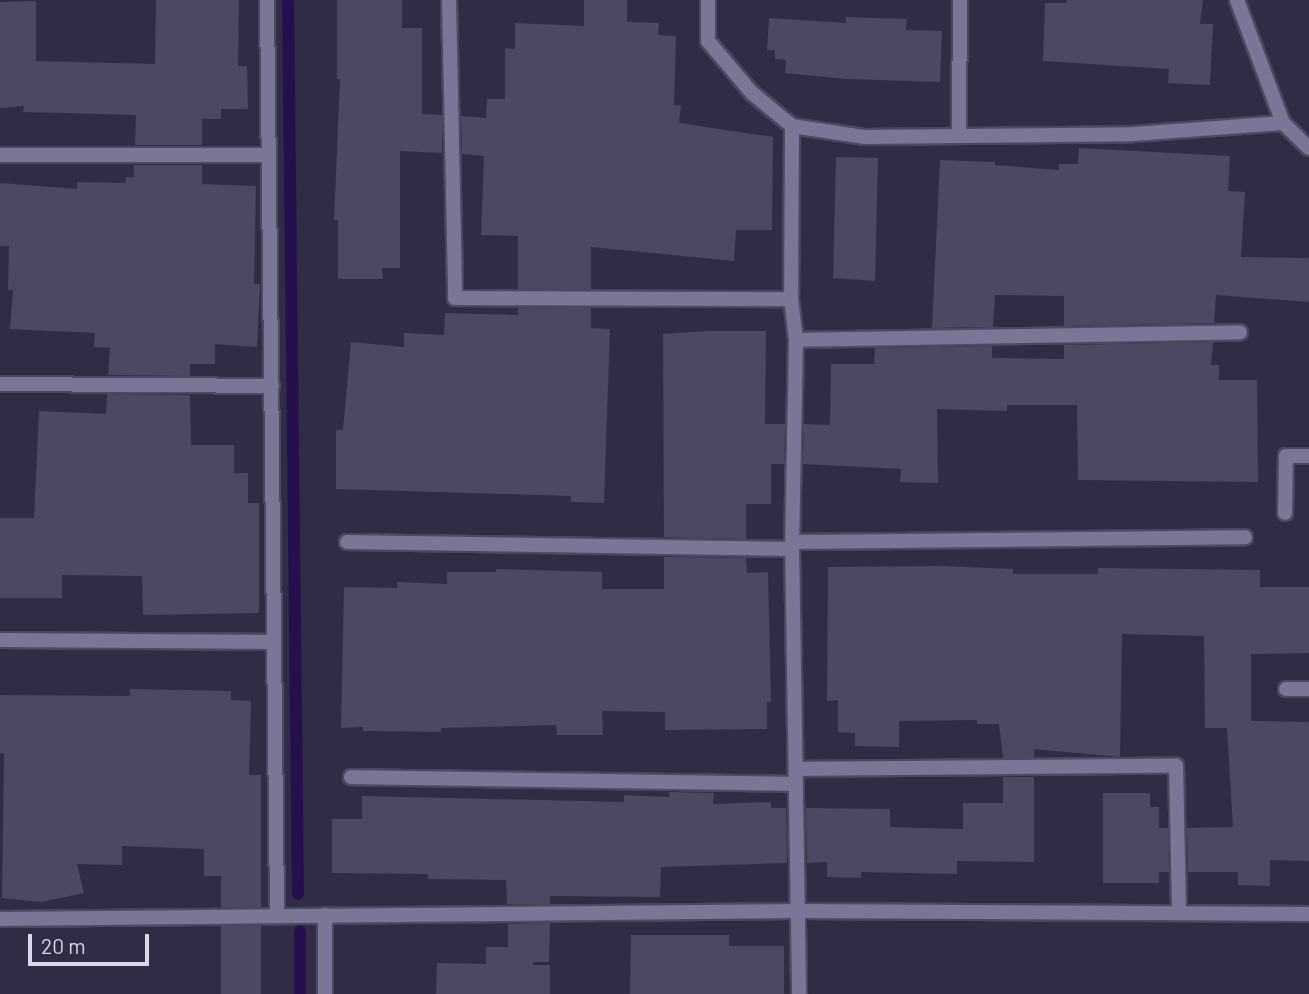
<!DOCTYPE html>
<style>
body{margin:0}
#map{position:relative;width:1309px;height:994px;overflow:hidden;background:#312c45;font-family:Barlow,sans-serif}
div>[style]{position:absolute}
.stream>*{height:12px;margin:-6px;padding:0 6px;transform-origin:6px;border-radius:6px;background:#25104e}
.building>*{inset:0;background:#4c4762}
.roads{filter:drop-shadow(2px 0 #4c485f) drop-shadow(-2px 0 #4c485f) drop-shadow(0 2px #4c485f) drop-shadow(0 -2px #4c485f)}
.street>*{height:14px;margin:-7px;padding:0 7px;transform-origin:7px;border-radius:7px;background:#7c7696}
span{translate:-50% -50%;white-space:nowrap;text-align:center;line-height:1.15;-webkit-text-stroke:5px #312c45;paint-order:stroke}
.scale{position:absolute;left:28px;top:934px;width:121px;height:32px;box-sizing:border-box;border:4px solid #dad8e8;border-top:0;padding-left:9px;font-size:21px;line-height:24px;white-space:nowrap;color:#dad8e8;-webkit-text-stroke:5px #312c45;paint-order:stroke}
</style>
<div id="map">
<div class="stream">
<i style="left:288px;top:0;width:894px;rotate:89.36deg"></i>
<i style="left:300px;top:931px;width:63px;rotate:90deg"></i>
</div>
<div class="building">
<i style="clip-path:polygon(156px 0,239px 0,238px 66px,247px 66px,248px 109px,221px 109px,221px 119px,202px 119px,202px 145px,135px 145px,136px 115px,23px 112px,24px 106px,0 108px,0 2px,36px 1px,36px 61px,155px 64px)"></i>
<i style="clip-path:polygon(337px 0,402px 0,402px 28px,422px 28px,422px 114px,442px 115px,442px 153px,400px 151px,400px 268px,382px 268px,383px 279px,338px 279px,338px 220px,334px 220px,340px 79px,337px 79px)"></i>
<i style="clip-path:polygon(584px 0,627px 0,627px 22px,659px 23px,658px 35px,676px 36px,674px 105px,681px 105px,679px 123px,773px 137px,772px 230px,736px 230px,734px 261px,591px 247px,591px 289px,518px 289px,518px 236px,481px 235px,484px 156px,462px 154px,461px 116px,486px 118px,487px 99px,505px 99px,505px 48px,515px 49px,515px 23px,584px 26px)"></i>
<i style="clip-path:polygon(1067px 0,1203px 0,1200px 24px,1213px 24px,1210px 85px,1168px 83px,1169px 69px,1043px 61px,1045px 3px,1066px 3px)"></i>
<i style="clip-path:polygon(846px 17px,907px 19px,906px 30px,942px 31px,940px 82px,847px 79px,785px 73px,786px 60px,775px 59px,775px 50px,767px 50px,769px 18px,846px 23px)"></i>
<i style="clip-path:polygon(1079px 148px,1230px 156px,1228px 191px,1245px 192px,1241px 257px,1309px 258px,1309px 302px,1216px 295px,1214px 323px,1064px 326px,1064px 296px,995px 295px,993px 327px,932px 328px,940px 160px,995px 162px,995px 165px,1059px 170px,1059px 164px,1078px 164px)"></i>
<i style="clip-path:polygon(836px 157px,878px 158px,875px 281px,833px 278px)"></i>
<i style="clip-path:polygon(134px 165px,202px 165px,202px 184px,256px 186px,254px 284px,260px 284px,257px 347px,215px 344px,215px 364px,190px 364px,190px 376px,108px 375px,110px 348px,94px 347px,95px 333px,10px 329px,13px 290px,8px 290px,9px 246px,0 246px,0 183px,77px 189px,77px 182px,126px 183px,126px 177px,134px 177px)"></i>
<i style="clip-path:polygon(518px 308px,591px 308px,591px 328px,610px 329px,604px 503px,571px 502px,571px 496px,336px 489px,336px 430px,343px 430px,351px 342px,404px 347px,404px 333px,444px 335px,445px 313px,518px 315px)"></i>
<i style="clip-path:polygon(707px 331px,766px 331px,765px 424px,785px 424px,784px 464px,771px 464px,771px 504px,746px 504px,746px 539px,664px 537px,663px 334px)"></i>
<i style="clip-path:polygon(1213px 342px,1211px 365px,1219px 365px,1219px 380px,1257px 380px,1258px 482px,1078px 480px,1077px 405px,1007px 405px,1007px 411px,937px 409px,938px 483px,900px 482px,901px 469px,803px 464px,804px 424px,830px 425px,831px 364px,874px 364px,875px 348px,992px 346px,992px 358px,1064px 359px,1064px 345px)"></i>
<i style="clip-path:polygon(107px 394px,190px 395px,191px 445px,234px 445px,234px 473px,248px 473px,248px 503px,259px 503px,259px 613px,143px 615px,142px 576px,62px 575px,62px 598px,0 598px,0 518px,34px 518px,39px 411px,106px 414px)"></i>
<i style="clip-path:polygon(664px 557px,746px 558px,747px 573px,768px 572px,771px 702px,767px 702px,767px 729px,665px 730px,665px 712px,602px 711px,603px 735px,557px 735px,556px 725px,441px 728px,441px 732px,363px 731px,363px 727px,341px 728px,344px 587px,397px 588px,397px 582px,447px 584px,447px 572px,496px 572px,496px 569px,602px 572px,602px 589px,664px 589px)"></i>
<i style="clip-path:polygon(941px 566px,1013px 569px,1013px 574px,1098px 574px,1098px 568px,1260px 570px,1260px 587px,1309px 587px,1309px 653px,1251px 654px,1251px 721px,1309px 722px,1309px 861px,1270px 860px,1270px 886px,1238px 885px,1238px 872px,1188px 872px,1187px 828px,1233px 827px,1227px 728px,1205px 728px,1204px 636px,1122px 634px,1120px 757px,1034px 749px,1034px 758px,1003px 758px,999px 724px,977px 724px,977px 720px,899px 721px,899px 747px,855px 746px,855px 733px,838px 732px,838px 700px,827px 701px,828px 567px)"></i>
<i style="clip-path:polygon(130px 689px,231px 691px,231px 700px,251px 701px,249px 775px,261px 775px,261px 907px,221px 907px,221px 876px,204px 876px,204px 849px,122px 846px,122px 865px,77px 864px,84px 893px,42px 902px,2px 898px,4px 753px,0 753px,0 695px,130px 696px)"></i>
<i style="clip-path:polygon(1003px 777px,1034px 777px,1034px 862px,957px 861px,957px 874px,861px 872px,861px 878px,827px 877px,827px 862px,807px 863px,806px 808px,890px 809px,890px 827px,963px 829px,963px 803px,1003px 803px)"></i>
<i style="clip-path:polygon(669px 792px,714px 793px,713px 804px,771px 802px,771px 808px,786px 808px,787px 863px,661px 867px,660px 897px,550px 896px,550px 904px,507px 904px,506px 880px,428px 879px,428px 874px,332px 873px,332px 819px,362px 819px,362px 796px,624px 802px,624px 795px,669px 797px)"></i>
<i style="clip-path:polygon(1103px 793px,1150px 793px,1150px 807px,1159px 807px,1159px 828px,1168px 828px,1169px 872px,1159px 872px,1159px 883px,1103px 883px)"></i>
<i style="clip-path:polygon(550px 923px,549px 962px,533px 962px,533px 965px,550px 965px,550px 994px,436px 994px,437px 963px,486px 964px,486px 947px,508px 947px,508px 924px)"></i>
<i style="clip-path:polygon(221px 926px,261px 926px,261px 994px,221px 994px)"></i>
<i style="clip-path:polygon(631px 935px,729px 935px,729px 946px,784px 946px,784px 994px,630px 994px)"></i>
</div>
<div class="roads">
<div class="street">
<i style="left:267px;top:0;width:915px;rotate:89.37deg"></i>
<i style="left:449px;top:0;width:298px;rotate:88.8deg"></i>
<i style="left:455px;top:298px;width:336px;rotate:0.2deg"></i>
<i style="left:708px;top:0;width:41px;rotate:90deg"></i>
<i style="left:708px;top:41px;width:68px;rotate:49.8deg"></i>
<i style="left:752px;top:93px;width:52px;rotate:39.5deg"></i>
<i style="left:792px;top:126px;width:74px;rotate:8.6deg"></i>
<i style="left:865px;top:137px;width:269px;rotate:-0.6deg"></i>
<i style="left:1134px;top:134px;width:149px;rotate:-4.2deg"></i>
<i style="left:1237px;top:0;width:131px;rotate:69.5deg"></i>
<i style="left:1283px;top:123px;width:36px;rotate:44deg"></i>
<i style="left:792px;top:126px;width:173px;rotate:90.3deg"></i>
<i style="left:791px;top:299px;width:41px;rotate:83deg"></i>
<i style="left:796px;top:340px;width:202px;rotate:91.1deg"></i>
<i style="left:792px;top:542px;width:452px;rotate:89.1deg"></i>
<i style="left:959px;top:136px;width:136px;rotate:-89.6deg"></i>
<i style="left:0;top:155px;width:269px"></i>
<i style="left:796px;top:340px;width:444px;rotate:-1deg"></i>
<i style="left:0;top:384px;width:272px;rotate:0.4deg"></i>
<i style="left:1285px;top:513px;width:57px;rotate:-89deg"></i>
<i style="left:1286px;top:456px;width:23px"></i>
<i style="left:347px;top:542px;width:445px;rotate:0.9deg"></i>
<i style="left:792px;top:542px;width:453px;rotate:-0.6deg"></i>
<i style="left:0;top:640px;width:274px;rotate:0.4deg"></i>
<i style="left:1286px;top:689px;width:23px"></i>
<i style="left:796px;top:769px;width:380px;rotate:-0.5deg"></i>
<i style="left:1176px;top:766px;width:147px;rotate:88.8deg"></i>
<i style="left:351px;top:777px;width:445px;rotate:0.9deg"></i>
<i style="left:325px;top:915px;width:79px;rotate:90deg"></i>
<i style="left:0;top:919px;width:798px;rotate:-0.57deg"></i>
<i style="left:798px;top:911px;width:511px;rotate:0.34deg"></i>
</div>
</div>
<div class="scale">20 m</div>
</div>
